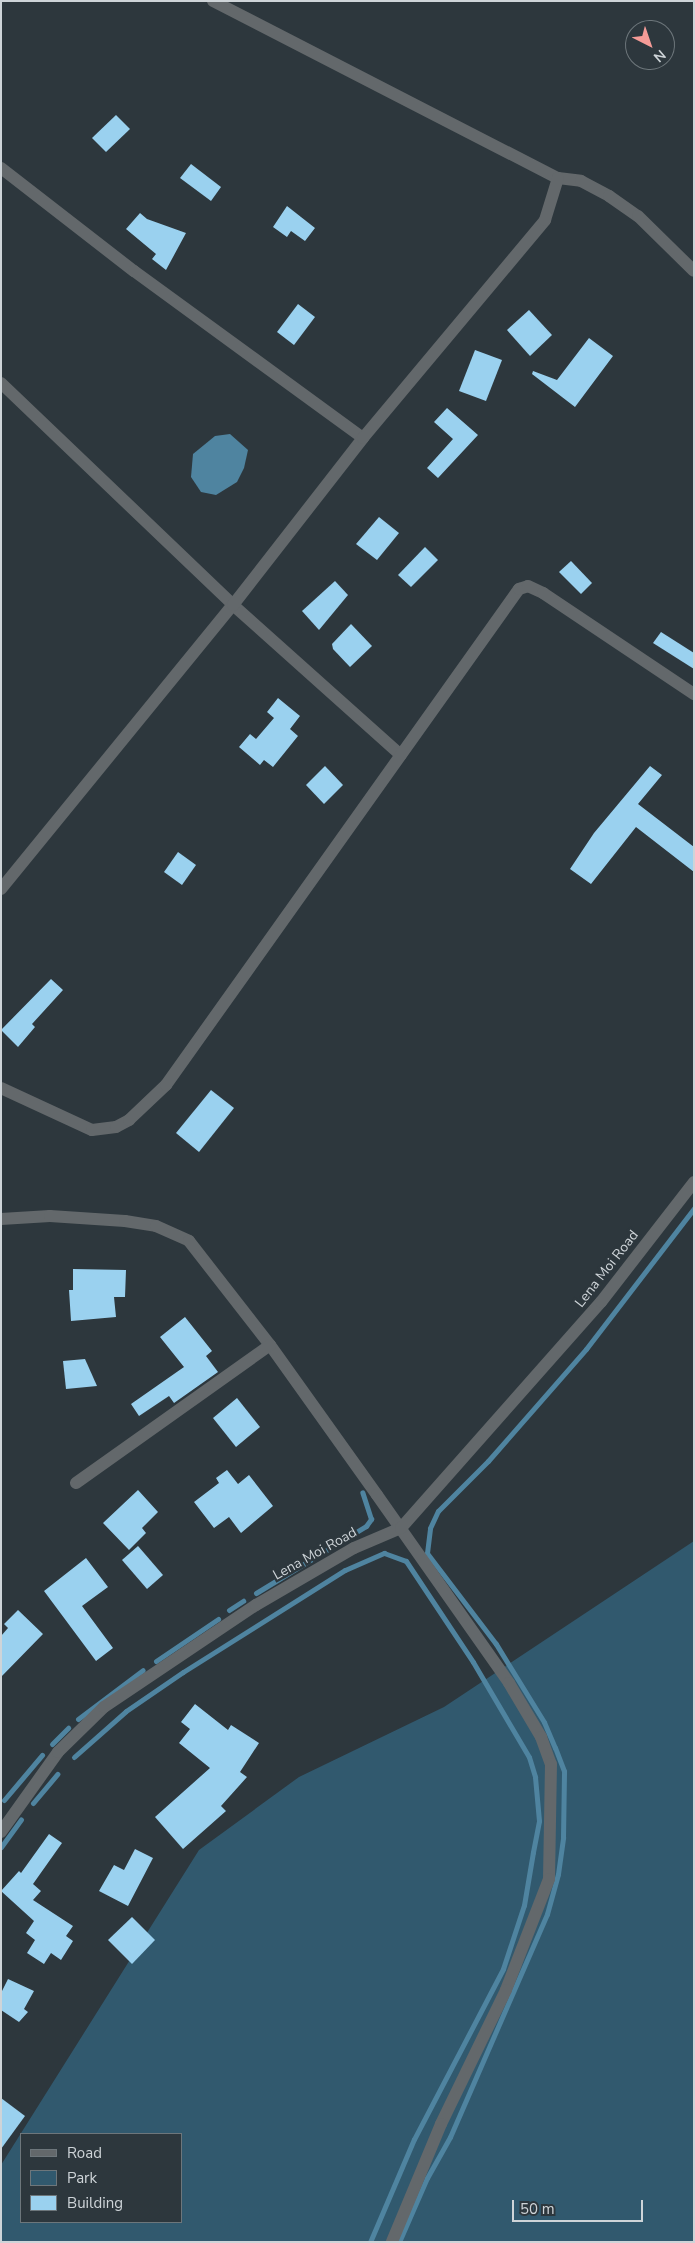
<!DOCTYPE html>
<style>
body{margin:0}
#map{position:relative;width:695px;height:2243px;overflow:hidden;background:#2d373d;font-family:"Nunito Sans",sans-serif}
div>[style]{position:absolute}
.green>*{inset:0;background:#31596e}
.water>*{inset:0;background:#4f84a0}
.stream>*{height:5px;margin:-2.5px;padding:0 2.5px;transform-origin:2.5px;border-radius:2.5px;background:#4f84a0}
.building>*{inset:0;background:#9ad1ef}
.minor>*{height:12px;margin:-6px;padding:0 6px;transform-origin:6px;border-radius:6px;background:#63686b}
span{translate:-50% -50%;white-space:nowrap;text-align:center;line-height:1.15;-webkit-text-stroke:5px #2d373d;paint-order:stroke}
.street-label{font-size:14px;color:#ced4d8}
.frame{position:absolute;inset:0;border:2px solid #ced4d8;pointer-events:none}
.legend{position:absolute;left:20px;top:2133px;width:162px;height:90px;box-sizing:border-box;background:#2d373d;border:1px solid #6d767b;margin:0;padding:6px 9px;list-style:none;font-size:15px;color:#ced4d8}
.legend li{display:flex;align-items:center;gap:10px;height:25px}
.legend b{width:25px;border:1px solid #6d767b}
.north{position:absolute;left:625px;top:20px;width:50px;height:50px;box-sizing:border-box;background:#2d373d;border:1px solid #6d767b;border-radius:50%;rotate:139deg;font-size:14px;font-weight:700;line-height:20px;text-align:center;color:#ced4d8}
.north::after{content:'';display:block;margin:auto;width:18px;height:22px;background:#f59b97;clip-path:polygon(50% 0,100% 100%,50% 72%,0 100%)}
.scale{position:absolute;left:512px;top:2200px;width:131px;height:22px;box-sizing:border-box;border:2px solid #ced4d8;border-top:0;padding-left:6px;font-size:15px;line-height:18px;white-space:nowrap;color:#ced4d8;-webkit-text-stroke:4px #2d373d;paint-order:stroke}
</style>
<div id="map">
<div class="green">
<i style="clip-path:polygon(evenodd,694px 1541px,694px 2242px,1px 2242px,1px 2165px,199px 1850px,299px 1777px,444px 1707px,694px 1541px,21px 2134px,181px 2134px,181px 2222px,21px 2222px,21px 2134px)"></i>
</div>
<div class="water">
<i style="clip-path:polygon(230px 434px,248px 450px,244px 468px,237px 482px,216px 495px,201px 492px,191px 477px,193px 454px,215px 436px)"></i>
</div>
<div class="stream">
<i style="left:256px;top:1593px;width:129px;rotate:-31.3deg"></i>
<i style="left:366px;top:1526px;width:9px;rotate:-54deg"></i>
<i style="left:371px;top:1519px;width:28px;rotate:-108deg"></i>
<i style="left:229px;top:1610px;width:17px;rotate:-33deg"></i>
<i style="left:156px;top:1661px;width:75px;rotate:-34.1deg"></i>
<i style="left:78px;top:1719px;width:81px;rotate:-37deg"></i>
<i style="left:52px;top:1744px;width:23px;rotate:-45deg"></i>
<i style="left:74px;top:1757px;width:69px;rotate:-41.5deg"></i>
<i style="left:126px;top:1711px;width:69px;rotate:-34.4deg"></i>
<i style="left:183px;top:1672px;width:191px;rotate:-32.2deg"></i>
<i style="left:345px;top:1570px;width:43px;rotate:-23.6deg"></i>
<i style="left:384px;top:1553px;width:23px;rotate:20deg"></i>
<i style="left:406px;top:1561px;width:121px;rotate:56.4deg"></i>
<i style="left:473px;top:1662px;width:110px;rotate:59.5deg"></i>
<i style="left:529px;top:1757px;width:21px;rotate:73deg"></i>
<i style="left:535px;top:1777px;width:44px;rotate:84.8deg"></i>
<i style="left:539px;top:1821px;width:32px;rotate:101deg"></i>
<i style="left:533px;top:1852px;width:54px;rotate:99.6deg"></i>
<i style="left:524px;top:1905px;width:67px;rotate:108.2deg"></i>
<i style="left:503px;top:1969px;width:192px;rotate:117.6deg"></i>
<i style="left:414px;top:2139px;width:112px;rotate:113.1deg"></i>
<i style="left:4px;top:1800px;width:59px;rotate:-49.8deg"></i>
<i style="left:33px;top:1803px;width:38px;rotate:-50deg"></i>
<i style="left:1px;top:1847px;width:34px;rotate:-54deg"></i>
<i style="left:399px;top:2242px;width:70px;rotate:-66.4deg"></i>
<i style="left:427px;top:2178px;width:47px;rotate:-60.7deg"></i>
<i style="left:450px;top:2137px;width:243px;rotate:-66.5deg"></i>
<i style="left:547px;top:1914px;width:41px;rotate:-74.6deg"></i>
<i style="left:558px;top:1874px;width:37px;rotate:-82deg"></i>
<i style="left:563px;top:1837px;width:66px;rotate:-89.1deg"></i>
<i style="left:564px;top:1771px;width:25px;rotate:-111deg"></i>
<i style="left:555px;top:1748px;width:28px;rotate:-113deg"></i>
<i style="left:544px;top:1722px;width:92px;rotate:-121.6deg"></i>
<i style="left:496px;top:1644px;width:114px;rotate:-127.2deg"></i>
<i style="left:427px;top:1553px;width:25px;rotate:-83deg"></i>
<i style="left:430px;top:1528px;width:19px;rotate:-65deg"></i>
<i style="left:438px;top:1511px;width:71px;rotate:-45deg"></i>
<i style="left:488px;top:1461px;width:149px;rotate:-48.8deg"></i>
<i style="left:586px;top:1349px;width:178px;rotate:-52.5deg"></i>
</div>
<div class="building">
<i style="clip-path:polygon(116px 115px,130px 129px,106px 152px,92px 138px)"></i>
<i style="clip-path:polygon(191px 164px,221px 187px,211px 201px,180px 178px)"></i>
<i style="clip-path:polygon(287px 206px,315px 228px,305px 241px,291px 231px,287px 237px,273px 227px)"></i>
<i style="clip-path:polygon(140px 213px,147px 219px,186px 233px,166px 270px,152px 259px,156px 254px,126px 229px)"></i>
<i style="clip-path:polygon(298px 304px,315px 317px,294px 345px,277px 332px)"></i>
<i style="clip-path:polygon(529px 310px,552px 335px,530px 356px,507px 330px)"></i>
<i style="clip-path:polygon(589px 338px,613px 356px,575px 407px,532px 374px,533px 371px,557px 380px)"></i>
<i style="clip-path:polygon(475px 350px,502px 360px,486px 401px,459px 391px)"></i>
<i style="clip-path:polygon(447px 408px,478px 435px,438px 478px,427px 468px,453px 439px,434px 422px)"></i>
<i style="clip-path:polygon(379px 517px,399px 533px,377px 560px,356px 544px)"></i>
<i style="clip-path:polygon(425px 547px,438px 560px,411px 587px,398px 575px)"></i>
<i style="clip-path:polygon(571px 561px,592px 583px,581px 594px,559px 572px)"></i>
<i style="clip-path:polygon(335px 581px,348px 595px,319px 630px,302px 611px)"></i>
<i style="clip-path:polygon(351px 624px,372px 646px,350px 667px,333px 649px,332px 644px)"></i>
<i style="clip-path:polygon(661px 632px,694px 653px,694px 669px,653px 643px)"></i>
<i style="clip-path:polygon(278px 698px,300px 716px,290px 729px,298px 736px,273px 767px,264px 760px,260px 765px,239px 747px,250px 734px,256px 739px,274px 718px,267px 712px)"></i>
<i style="clip-path:polygon(325px 766px,343px 785px,324px 804px,306px 785px)"></i>
<i style="clip-path:polygon(650px 766px,662px 775px,638px 804px,694px 847px,694px 872px,636px 827px,591px 884px,570px 869px,594px 833px)"></i>
<i style="clip-path:polygon(178px 852px,196px 865px,182px 885px,164px 872px)"></i>
<i style="clip-path:polygon(51px 979px,63px 990px,32px 1024px,35px 1027px,18px 1047px,1px 1030px)"></i>
<i style="clip-path:polygon(211px 1090px,234px 1108px,199px 1152px,176px 1133px)"></i>
<i style="clip-path:polygon(73px 1269px,126px 1270px,125px 1297px,114px 1297px,116px 1317px,71px 1321px,69px 1290px,73px 1290px)"></i>
<i style="clip-path:polygon(185px 1317px,212px 1351px,206px 1356px,218px 1372px,174px 1403px,169px 1396px,139px 1416px,131px 1404px,184px 1367px,160px 1337px)"></i>
<i style="clip-path:polygon(85px 1359px,97px 1386px,66px 1389px,63px 1361px)"></i>
<i style="clip-path:polygon(237px 1398px,260px 1427px,236px 1447px,213px 1418px)"></i>
<i style="clip-path:polygon(227px 1470px,238px 1484px,249px 1475px,273px 1506px,241px 1533px,229px 1517px,214px 1528px,194px 1502px,219px 1483px,216px 1478px)"></i>
<i style="clip-path:polygon(138px 1490px,158px 1512px,142px 1528px,146px 1533px,129px 1550px,103px 1523px)"></i>
<i style="clip-path:polygon(138px 1546px,163px 1575px,147px 1589px,122px 1560px)"></i>
<i style="clip-path:polygon(86px 1558px,108px 1587px,82px 1606px,113px 1648px,96px 1661px,44px 1591px)"></i>
<i style="clip-path:polygon(18px 1610px,43px 1634px,1px 1677px,1px 1636px,8px 1628px,4px 1624px)"></i>
<i style="clip-path:polygon(195px 1704px,228px 1730px,231px 1725px,259px 1743px,240px 1772px,247px 1777px,221px 1806px,226px 1811px,183px 1849px,155px 1817px,210px 1768px,179px 1743px,190px 1729px,181px 1722px)"></i>
<i style="clip-path:polygon(49px 1834px,62px 1843px,33px 1884px,41px 1891px,33px 1900px,73px 1926px,66px 1936px,73px 1941px,61px 1960px,51px 1953px,44px 1964px,27px 1953px,35px 1940px,26px 1933px,34px 1921px,1px 1891px,19px 1871px,21px 1873px)"></i>
<i style="clip-path:polygon(135px 1849px,153px 1858px,128px 1906px,99px 1891px,114px 1865px,124px 1870px)"></i>
<i style="clip-path:polygon(132px 1917px,155px 1940px,132px 1964px,108px 1940px)"></i>
<i style="clip-path:polygon(8px 1979px,34px 1991px,24px 2009px,28px 2012px,19px 2022px,1px 2010px,1px 1993px)"></i>
<i style="clip-path:polygon(1px 2098px,25px 2116px,1px 2149px)"></i>
</div>
<div class="minor">
<i style="left:213px;top:1px;width:388px;rotate:27.2deg"></i>
<i style="left:558px;top:178px;width:23px;rotate:7deg"></i>
<i style="left:581px;top:181px;width:32px;rotate:28deg"></i>
<i style="left:609px;top:196px;width:35px;rotate:35deg"></i>
<i style="left:638px;top:216px;width:78px;rotate:44.5deg"></i>
<i style="left:1px;top:168px;width:168px;rotate:37.8deg"></i>
<i style="left:134px;top:271px;width:283px;rotate:36.1deg"></i>
<i style="left:1px;top:383px;width:321px;rotate:43.7deg"></i>
<i style="left:233px;top:605px;width:225px;rotate:41.8deg"></i>
<i style="left:1px;top:889px;width:367px;rotate:-50.8deg"></i>
<i style="left:233px;top:605px;width:212px;rotate:-52.1deg"></i>
<i style="left:363px;top:438px;width:284px;rotate:-50.1deg"></i>
<i style="left:545px;top:220px;width:44px;rotate:-72.8deg"></i>
<i style="left:1px;top:1088px;width:100px;rotate:24.8deg"></i>
<i style="left:92px;top:1130px;width:24px;rotate:-7deg"></i>
<i style="left:116px;top:1127px;width:15px;rotate:-28deg"></i>
<i style="left:129px;top:1120px;width:51px;rotate:-43.4deg"></i>
<i style="left:166px;top:1085px;width:609px;rotate:-54.56deg"></i>
<i style="left:519px;top:589px;width:9px;rotate:-18deg"></i>
<i style="left:528px;top:586px;width:17px;rotate:25deg"></i>
<i style="left:543px;top:593px;width:182px;rotate:33.8deg"></i>
<i style="left:1px;top:1219px;width:49px;rotate:-3.5deg"></i>
<i style="left:50px;top:1216px;width:75px;rotate:3.8deg"></i>
<i style="left:125px;top:1221px;width:31px;rotate:9deg"></i>
<i style="left:156px;top:1226px;width:36px;rotate:24deg"></i>
<i style="left:189px;top:1241px;width:132px;rotate:52.1deg"></i>
<i style="left:270px;top:1345px;width:184px;rotate:54.5deg"></i>
<i style="left:377px;top:1495px;width:230px;rotate:54.9deg"></i>
<i style="left:509px;top:1683px;width:63px;rotate:59.3deg"></i>
<i style="left:541px;top:1737px;width:29px;rotate:70deg"></i>
<i style="left:551px;top:1764px;width:115px;rotate:91deg"></i>
<i style="left:549px;top:1879px;width:119px;rotate:111.2deg"></i>
<i style="left:506px;top:1990px;width:149px;rotate:115.9deg"></i>
<i style="left:441px;top:2124px;width:128px;rotate:112.6deg"></i>
<i style="left:76px;top:1483px;width:238px;rotate:-35.4deg"></i>
<i style="left:1px;top:1832px;width:98px;rotate:-54.5deg"></i>
<i style="left:58px;top:1752px;width:64px;rotate:-44.4deg"></i>
<i style="left:104px;top:1707px;width:183px;rotate:-33.9deg"></i>
<i style="left:256px;top:1605px;width:113px;rotate:-30.2deg"></i>
<i style="left:354px;top:1548px;width:51px;rotate:-23.1deg"></i>
<i style="left:401px;top:1528px;width:302px;rotate:-48.5deg"></i>
<i style="left:601px;top:1302px;width:152px;rotate:-52.2deg"></i>
</div>
<div class="street-label">
<span style="left:607px;top:1269px;rotate:-52deg">Lena Moi Road</span>
<span style="left:315px;top:1554px;rotate:-29deg">Lena Moi Road</span>
</div>
<div class="frame"></div>
<ul class="legend">
<li><b style="height:6px;background:#63686b"></b>Road</li>
<li><b style="height:14px;background:#31596e"></b>Park</li>
<li><b style="height:14px;background:#9ad1ef"></b>Building</li>
</ul>
<div class="north">N</div>
<div class="scale">50 m</div>
</div>
